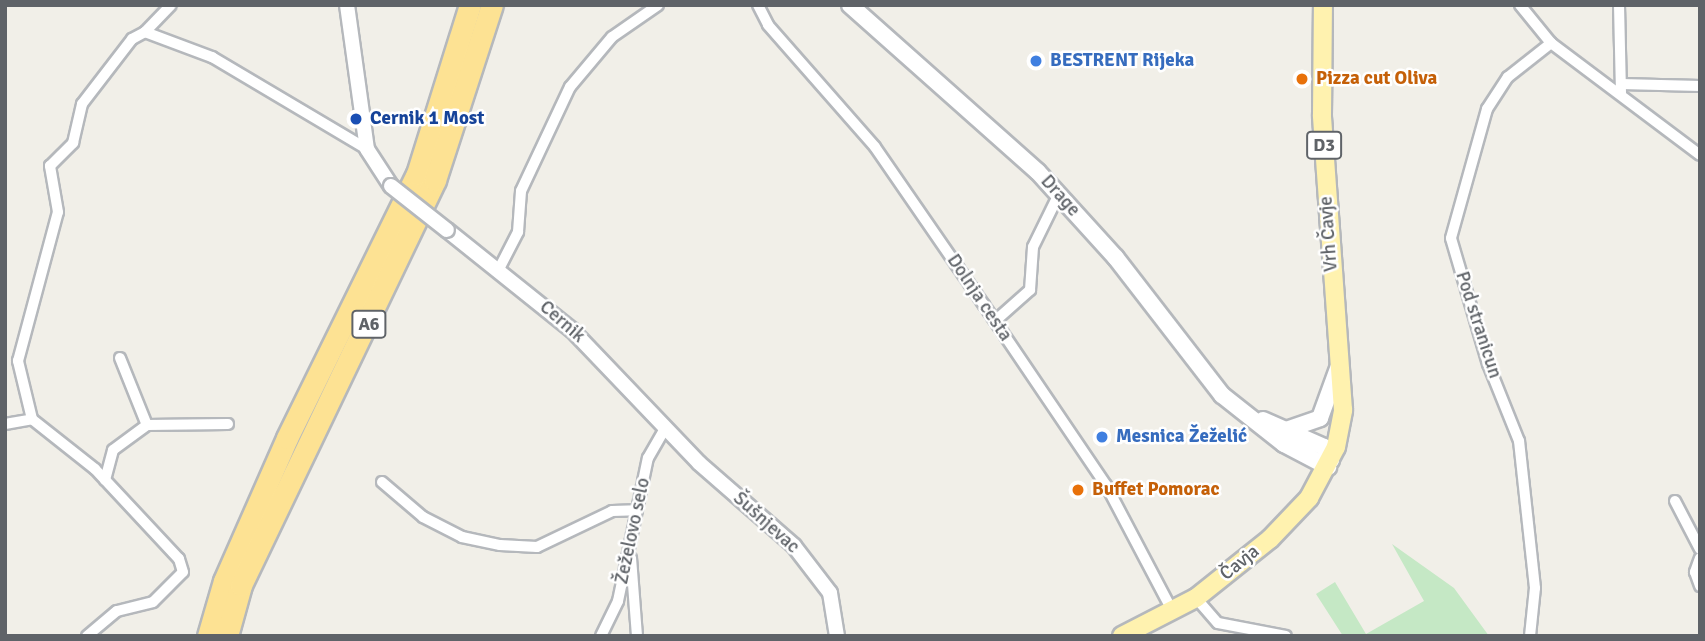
<!DOCTYPE html>
<meta charset="utf-8">
<style>
body{margin:0}
#map{position:relative;width:1705px;height:641px;overflow:hidden;background:#f1efe8;font-family:Signika,sans-serif}
div>[style]{position:absolute}
.green>*{inset:0;background:#c5e8c5}
.roads{filter:drop-shadow(2px 0 #b5b8bc) drop-shadow(-2px 0 #b5b8bc) drop-shadow(0 2px #b5b8bc) drop-shadow(0 -2px #b5b8bc)}
.minor>*{height:10px;margin:-5px;padding:0 5px;transform-origin:5px;border-radius:5px;background:#fff}
.tertiary>*{height:14px;margin:-7px;padding:0 7px;transform-origin:7px;border-radius:7px;background:#fff}
.secondary>*{height:16px;margin:-8px;padding:0 8px;transform-origin:8px;border-radius:8px;background:#fff}
.primary>*{height:18px;margin:-9px;padding:0 9px;transform-origin:9px;border-radius:9px;background:#fff2af}
.motorway>*{height:21px;margin:-10.5px;padding:0 10.5px;transform-origin:10.5px;border-radius:10.5px;background:#fde293}
.bridges{filter:drop-shadow(2px 0 #b5b8bc) drop-shadow(-2px 0 #b5b8bc) drop-shadow(0 2px #b5b8bc) drop-shadow(0 -2px #b5b8bc)}
.tertiary-bridge>*{height:14px;margin:-7px;padding:0 7px;transform-origin:7px;border-radius:7px;background:#fff}
.dots>*{width:19px;height:19px;translate:-50% -50%;box-sizing:border-box;border:4px solid #fff;border-radius:50%}
span{translate:-50% -50%;white-space:nowrap;text-align:center;line-height:1.15;-webkit-text-stroke:5px #fff;paint-order:stroke}
.shield-label span{padding:2px 5px;background:#fff;border:2px solid;border-radius:5px;-webkit-text-stroke-width:0}
.shield-label{font-size:18px;color:#5f6368;font-weight:700}
.shop-label{font-size:19px;color:#366cbe;font-weight:700}
.left{translate:0 -50%;text-align:left}
.food-label{font-size:19px;color:#c56008;font-weight:700}
.transit-label{font-size:19px;color:#164399;font-weight:700}
.street-label{font-size:19px;color:#5f6368}
.frame{position:absolute;inset:0;border:7px solid #5f6368;pointer-events:none}
</style>
<div id="map">
<div class="green">
<i style="clip-path:polygon(1392px 544px,1454px 588px,1489px 636px,1343px 636px,1316px 594px,1335px 582px,1366px 634px,1424px 601px)"></i>
</div>
<div class="roads">
<div class="minor">
<i style="left:758px;top:5px;width:22px;rotate:63deg"></i>
<i style="left:768px;top:25px;width:162px;rotate:48.7deg"></i>
<i style="left:875px;top:147px;width:192px;rotate:55.4deg"></i>
<i style="left:984px;top:305px;width:217px;rotate:55.9deg"></i>
<i style="left:1106px;top:485px;width:141px;rotate:62.2deg"></i>
<i style="left:1520px;top:5px;width:49px;rotate:50.8deg"></i>
<i style="left:1551px;top:43px;width:186px;rotate:36.9deg"></i>
<i style="left:1619px;top:5px;width:89px;rotate:88.7deg"></i>
<i style="left:145px;top:32px;width:37px;rotate:-46deg"></i>
<i style="left:1621px;top:84px;width:79px;rotate:1.5deg"></i>
<i style="left:499px;top:269px;width:42px;rotate:-62.8deg"></i>
<i style="left:518px;top:232px;width:41px;rotate:-85.8deg"></i>
<i style="left:521px;top:191px;width:115px;rotate:-64.8deg"></i>
<i style="left:570px;top:87px;width:65px;rotate:-50deg"></i>
<i style="left:612px;top:37px;width:56px;rotate:-34.8deg"></i>
<i style="left:995px;top:321px;width:47px;rotate:-41.5deg"></i>
<i style="left:1030px;top:290px;width:43px;rotate:-86deg"></i>
<i style="left:1033px;top:247px;width:59px;rotate:-63.9deg"></i>
<i style="left:120px;top:358px;width:72px;rotate:68.1deg"></i>
<i style="left:5px;top:424px;width:27px;rotate:-10deg"></i>
<i style="left:105px;top:480px;width:31px;rotate:-75deg"></i>
<i style="left:113px;top:450px;width:42px;rotate:-36.3deg"></i>
<i style="left:147px;top:425px;width:81px;rotate:-0.7deg"></i>
<i style="left:382px;top:482px;width:54px;rotate:40.5deg"></i>
<i style="left:423px;top:517px;width:44px;rotate:27.1deg"></i>
<i style="left:462px;top:537px;width:39px;rotate:12deg"></i>
<i style="left:500px;top:545px;width:37px;rotate:3deg"></i>
<i style="left:537px;top:547px;width:83px;rotate:-25.6deg"></i>
<i style="left:612px;top:511px;width:24px;rotate:-2deg"></i>
<i style="left:1675px;top:501px;width:54px;rotate:62.5deg"></i>
<i style="left:631px;top:558px;width:78px;rotate:85.6deg"></i>
<i style="left:1700px;top:558px;width:15px;rotate:110deg"></i>
<i style="left:1695px;top:572px;width:15px;rotate:70deg"></i>
<i style="left:1196px;top:598px;width:33px;rotate:49deg"></i>
<i style="left:1218px;top:623px;width:69px;rotate:10.8deg"></i>
<i style="left:87px;top:636px;width:39px;rotate:-40deg"></i>
<i style="left:117px;top:611px;width:37px;rotate:-14deg"></i>
<i style="left:153px;top:602px;width:42px;rotate:-45deg"></i>
<i style="left:183px;top:572px;width:14px;rotate:-107deg"></i>
<i style="left:179px;top:559px;width:123px;rotate:-133deg"></i>
<i style="left:95px;top:469px;width:80px;rotate:-141.6deg"></i>
<i style="left:32px;top:419px;width:60px;rotate:-103.6deg"></i>
<i style="left:18px;top:361px;width:154px;rotate:-75deg"></i>
<i style="left:58px;top:212px;width:47px;rotate:-99.9deg"></i>
<i style="left:50px;top:166px;width:33px;rotate:-45deg"></i>
<i style="left:73px;top:143px;width:40px;rotate:-77deg"></i>
<i style="left:82px;top:104px;width:82px;rotate:-52.4deg"></i>
<i style="left:132px;top:39px;width:15px;rotate:-28deg"></i>
<i style="left:145px;top:32px;width:72px;rotate:20.5deg"></i>
<i style="left:212px;top:57px;width:180px;rotate:30.7deg"></i>
<i style="left:601px;top:636px;width:39px;rotate:-64deg"></i>
<i style="left:618px;top:601px;width:146px;rotate:-78.2deg"></i>
<i style="left:648px;top:458px;width:36px;rotate:-60deg"></i>
<i style="left:1530px;top:636px;width:48px;rotate:-84.1deg"></i>
<i style="left:1535px;top:588px;width:148px;rotate:-96.2deg"></i>
<i style="left:1519px;top:441px;width:83px;rotate:-111.9deg"></i>
<i style="left:1488px;top:364px;width:131px;rotate:-106.4deg"></i>
<i style="left:1451px;top:238px;width:134px;rotate:-74.4deg"></i>
<i style="left:1487px;top:109px;width:38px;rotate:-57deg"></i>
<i style="left:1508px;top:77px;width:55px;rotate:-38.3deg"></i>
</div>
<div class="tertiary">
<i style="left:347px;top:5px;width:145px;rotate:82.1deg"></i>
<i style="left:367px;top:149px;width:44px;rotate:57deg"></i>
<i style="left:447px;top:230px;width:160px;rotate:38.7deg"></i>
<i style="left:572px;top:330px;width:184px;rotate:46.3deg"></i>
<i style="left:699px;top:463px;width:126px;rotate:41.1deg"></i>
<i style="left:794px;top:546px;width:59px;rotate:52.5deg"></i>
<i style="left:830px;top:593px;width:44px;rotate:80.8deg"></i>
</div>
<div class="secondary">
<i style="left:850px;top:5px;width:251px;rotate:41.6deg"></i>
<i style="left:1038px;top:172px;width:116px;rotate:47.8deg"></i>
<i style="left:1116px;top:258px;width:173px;rotate:52.3deg"></i>
<i style="left:1222px;top:395px;width:79px;rotate:38.3deg"></i>
<i style="left:1284px;top:444px;width:50px;rotate:27.6deg"></i>
<i style="left:1263px;top:420px;width:67px;rotate:23.9deg"></i>
<i style="left:1324px;top:447px;width:15px;rotate:62deg"></i>
<i style="left:1286px;top:430px;width:36px;rotate:-19deg"></i>
<i style="left:1320px;top:418px;width:59px;rotate:-70deg"></i>
</div>
<div class="primary">
<i style="left:1122px;top:636px;width:83px;rotate:-27.2deg"></i>
<i style="left:1196px;top:598px;width:95px;rotate:-38.6deg"></i>
<i style="left:1270px;top:539px;width:57px;rotate:-46.4deg"></i>
<i style="left:1309px;top:498px;width:58px;rotate:-62.1deg"></i>
<i style="left:1336px;top:447px;width:38px;rotate:-79deg"></i>
<i style="left:1343px;top:410px;width:296px;rotate:-94.1deg"></i>
<i style="left:1322px;top:115px;width:110px;rotate:-89.5deg"></i>
</div>
<div class="motorway">
<i style="left:208px;top:636px;width:57px;rotate:-73.8deg"></i>
<i style="left:224px;top:581px;width:156px;rotate:-66.2deg"></i>
<i style="left:287px;top:438px;width:294px;rotate:-63.8deg"></i>
<i style="left:417px;top:174px;width:177px;rotate:-72.6deg"></i>
<i style="left:227px;top:636px;width:53px;rotate:-74.6deg"></i>
<i style="left:241px;top:585px;width:449px;rotate:-64.4deg"></i>
<i style="left:435px;top:180px;width:184px;rotate:-72deg"></i>
</div>
</div>
<div class="bridges">
<div class="tertiary-bridge">
<i style="left:391px;top:186px;width:71px;rotate:38.2deg"></i>
</div>
</div>
<div class="dots">
<i style="left:1036px;top:61px;background:#3f7fe0"></i>
<i style="left:1302px;top:79px;background:#e8710a"></i>
<i style="left:356px;top:119px;background:#1a4fb4"></i>
<i style="left:1102px;top:437px;background:#3f7fe0"></i>
<i style="left:1078px;top:490px;background:#e8710a"></i>
</div>
<div class="shield-label">
<span style="left:1324px;top:145px">D3</span>
<span style="left:369px;top:324px">A6</span>
</div>
<div class="shop-label">
<span class="left" style="left:1050px;top:61px">BESTRENT Rijeka</span>
<span class="left" style="left:1116px;top:437px">Mesnica Žeželić</span>
</div>
<div class="food-label">
<span class="left" style="left:1316px;top:79px">Pizza cut Oliva</span>
<span class="left" style="left:1092px;top:490px">Buffet Pomorac</span>
</div>
<div class="transit-label">
<span class="left" style="left:370px;top:119px">Cernik 1 Most</span>
</div>
<div class="street-label">
<span style="left:1060px;top:196px;rotate:48deg">Drage</span>
<span style="left:1329px;top:234px;rotate:-94deg">Vrh Čavje</span>
<span style="left:979px;top:298px;rotate:56deg">Dolnja cesta</span>
<span style="left:562px;top:322px;rotate:41deg">Cernik</span>
<span style="left:1478px;top:325px;rotate:72deg">Pod stranicun</span>
<span style="left:766px;top:523px;rotate:42deg">Šušnjevac</span>
<span style="left:633px;top:531px;rotate:-78deg">Žeželovo selo</span>
<span style="left:1240px;top:563px;rotate:-39deg">Čavja</span>
</div>
<div class="frame"></div>
</div>
